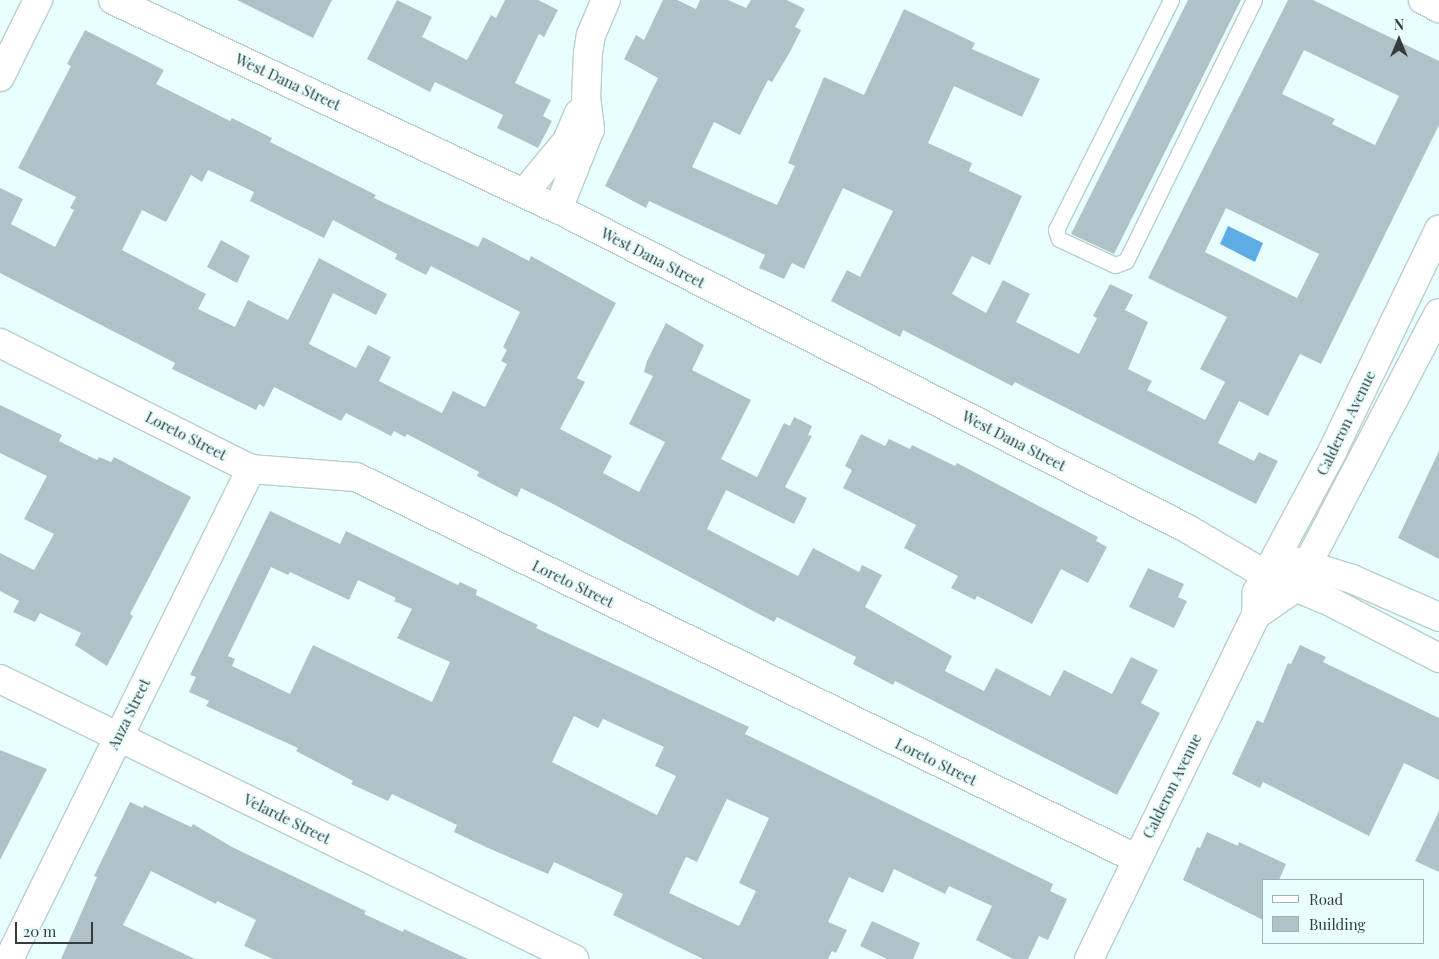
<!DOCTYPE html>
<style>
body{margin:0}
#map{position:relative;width:1439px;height:959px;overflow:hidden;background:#e9ffff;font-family:"Playfair Display",serif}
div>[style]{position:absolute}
.water>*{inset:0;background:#5eace4}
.building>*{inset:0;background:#afc2c8}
.roads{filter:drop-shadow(1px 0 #b9cfce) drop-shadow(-1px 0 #b9cfce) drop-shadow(0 1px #b9cfce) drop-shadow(0 -1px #b9cfce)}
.service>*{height:15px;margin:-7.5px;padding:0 7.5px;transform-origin:7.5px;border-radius:7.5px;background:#fff}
.minor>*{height:28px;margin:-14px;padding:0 14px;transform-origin:14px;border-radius:14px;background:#fff}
.tertiary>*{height:28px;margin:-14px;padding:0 14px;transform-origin:14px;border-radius:14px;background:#fff}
span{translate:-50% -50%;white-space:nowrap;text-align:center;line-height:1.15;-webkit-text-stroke:4px #e9ffff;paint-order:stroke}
.street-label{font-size:15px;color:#343d3c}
.legend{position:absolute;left:1262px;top:879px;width:162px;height:65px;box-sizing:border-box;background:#e9ffff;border:1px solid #a1b1b1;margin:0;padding:6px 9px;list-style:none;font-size:15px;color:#343d3c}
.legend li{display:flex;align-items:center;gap:10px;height:25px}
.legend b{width:25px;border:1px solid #a1b1b1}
.north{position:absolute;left:1374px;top:15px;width:50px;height:50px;-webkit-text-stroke:4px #e9ffff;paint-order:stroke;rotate:0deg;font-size:14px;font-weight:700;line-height:20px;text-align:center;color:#343d3c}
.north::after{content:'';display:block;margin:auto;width:18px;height:22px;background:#343d3c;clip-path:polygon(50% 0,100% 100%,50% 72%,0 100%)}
.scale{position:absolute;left:15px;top:922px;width:78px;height:22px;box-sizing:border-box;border:2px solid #343d3c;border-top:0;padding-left:6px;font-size:15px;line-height:18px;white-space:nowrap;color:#343d3c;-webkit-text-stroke:4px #e9ffff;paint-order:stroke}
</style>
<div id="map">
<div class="water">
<i style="clip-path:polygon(1228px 226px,1263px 243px,1255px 262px,1220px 244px)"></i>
</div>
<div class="building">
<i style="clip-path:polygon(237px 0,332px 0,313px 38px)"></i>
<i style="clip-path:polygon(397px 0,432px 17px,422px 37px,467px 60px,491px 15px,496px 18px,505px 0,538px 0,558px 10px,544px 37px,539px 34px,515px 83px,551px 100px,543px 116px,552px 121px,538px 148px,497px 128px,503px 115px,435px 82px,430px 92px,367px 59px)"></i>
<i style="clip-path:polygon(evenodd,663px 0,677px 0,696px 9px,700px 0,728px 0,746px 8px,751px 0,787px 0,805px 9px,795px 27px,801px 30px,790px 52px,772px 82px,768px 80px,740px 135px,714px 122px,692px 167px,777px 205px,795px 166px,788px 163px,824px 77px,864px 95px,904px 9px,975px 43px,972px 49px,1040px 79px,1022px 117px,954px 86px,928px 143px,972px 163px,969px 171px,1022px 196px,990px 265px,972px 256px,952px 294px,986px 313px,1003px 280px,1030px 294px,1016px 322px,1079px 354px,1097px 318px,1093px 316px,1110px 284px,1133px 295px,1125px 310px,1148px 322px,1128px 369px,1152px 381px,1147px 390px,1205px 420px,1225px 382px,1200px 369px,1227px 317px,1148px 278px,1288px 0,1313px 0,1439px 61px,1439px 125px,1321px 364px,1300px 354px,1268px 416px,1239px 401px,1218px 443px,1254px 461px,1259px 452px,1278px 461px,1256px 504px,1015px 382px,1012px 386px,903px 330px,900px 337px,831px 301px,847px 270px,860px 277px,893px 211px,843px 188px,804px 269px,792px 263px,784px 279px,759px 268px,765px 255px,649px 201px,646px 208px,605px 186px,658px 78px,624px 59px,636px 35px,644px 40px,663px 0,1304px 50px,1399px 96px,1375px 145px,1332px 124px,1335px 119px,1282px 94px,1304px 50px,663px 0,1226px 208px,1319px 254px,1297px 298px,1205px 252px,1226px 208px)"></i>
<i style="clip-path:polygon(1188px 0,1241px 0,1114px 254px,1071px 234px)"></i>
<i style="clip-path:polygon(evenodd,85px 30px,164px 70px,156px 84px,230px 121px,232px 118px,272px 138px,270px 142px,376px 195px,374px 198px,478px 247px,483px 237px,529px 261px,531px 256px,616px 303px,577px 378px,585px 382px,560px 429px,612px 456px,603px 473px,639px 492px,665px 442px,629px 424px,653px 376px,644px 372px,647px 361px,666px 323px,704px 345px,692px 370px,751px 400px,721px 459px,757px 477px,784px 423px,790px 426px,794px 417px,812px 426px,808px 435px,812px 436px,785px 487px,807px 498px,794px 524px,726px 490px,707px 529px,798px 576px,813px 548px,859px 572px,862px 565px,882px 575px,865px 607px,952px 656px,945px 671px,984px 691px,996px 668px,1050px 696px,1064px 670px,1112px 694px,1131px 657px,1158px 670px,1141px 703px,1160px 713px,1117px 795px,895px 681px,893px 685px,853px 664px,856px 657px,777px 617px,774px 622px,555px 505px,521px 488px,517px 497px,477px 476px,479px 472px,407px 434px,405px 437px,394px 431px,391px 436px,346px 413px,341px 421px,274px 387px,264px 407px,259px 404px,256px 410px,172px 369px,175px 363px,0 273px,0 188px,23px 199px,11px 224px,55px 247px,74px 210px,70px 208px,76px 197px,18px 168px,71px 66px,67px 64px,85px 30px,208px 170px,254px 192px,250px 201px,324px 238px,333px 220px,397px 254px,395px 259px,426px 275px,431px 266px,520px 312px,503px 347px,507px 350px,501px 361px,507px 364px,485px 407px,453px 391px,442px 413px,379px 381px,391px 357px,368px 345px,356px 368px,309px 344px,333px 293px,376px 315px,387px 294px,319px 258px,288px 320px,248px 300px,235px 327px,198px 309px,206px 294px,122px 250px,142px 210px,166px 222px,191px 175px,202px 182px,208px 170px)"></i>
<i style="clip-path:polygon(221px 240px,250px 256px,237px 283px,207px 267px)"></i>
<i style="clip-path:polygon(0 405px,62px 435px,59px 441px,97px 460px,99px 457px,111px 462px,114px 457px,191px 497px,130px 614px,133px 616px,107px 666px,75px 645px,81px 633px,40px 613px,35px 622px,13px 612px,19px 601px,0 591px,0 553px,34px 570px,54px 534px,24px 519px,47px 476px,0 453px)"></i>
<i style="clip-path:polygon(861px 434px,885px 446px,889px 439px,910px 449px,912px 445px,955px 466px,957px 463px,1098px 537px,1096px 541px,1107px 547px,1088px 583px,1061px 569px,1032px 624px,977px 596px,975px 600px,951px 588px,958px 576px,904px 548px,916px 525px,843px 488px,852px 470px,845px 466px)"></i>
<i style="clip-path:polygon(1439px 451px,1439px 559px,1398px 538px)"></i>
<i style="clip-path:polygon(evenodd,270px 511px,340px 544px,346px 531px,458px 585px,460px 582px,477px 590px,476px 595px,538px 625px,536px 628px,749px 727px,745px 734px,1053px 884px,1050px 891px,1067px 899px,1048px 940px,1039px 936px,1028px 959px,1013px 959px,976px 940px,992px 906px,949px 886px,945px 894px,894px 869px,883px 893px,849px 877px,828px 922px,847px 930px,836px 953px,832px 951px,828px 959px,703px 959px,613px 915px,623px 894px,554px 862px,548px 874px,488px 848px,454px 832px,457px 825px,392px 794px,388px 801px,351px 784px,353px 781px,296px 751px,298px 748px,206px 706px,209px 701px,189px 692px,196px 677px,190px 675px,270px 511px,271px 567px,288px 575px,290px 572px,349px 600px,358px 580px,396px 598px,394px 601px,412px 609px,397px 638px,450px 662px,432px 702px,313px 645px,290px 694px,232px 666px,235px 659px,228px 656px,271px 567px,270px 511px,574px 716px,598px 728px,603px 719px,664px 747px,655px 766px,676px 776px,657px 815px,552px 762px,574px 716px,270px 511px,727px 799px,769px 818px,739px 883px,756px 891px,739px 926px,669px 893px,686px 857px,697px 862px,727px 799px)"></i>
<i style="clip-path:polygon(1148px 568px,1184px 584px,1178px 597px,1187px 601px,1174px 628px,1129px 607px)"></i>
<i style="clip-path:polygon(1300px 645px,1326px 657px,1323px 662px,1439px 718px,1439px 780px,1404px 763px,1369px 836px,1263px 782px,1260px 788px,1232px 774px,1257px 720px,1263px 723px,1288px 663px,1291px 664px)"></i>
<i style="clip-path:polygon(0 750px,47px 769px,0 860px)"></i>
<i style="clip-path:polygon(130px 802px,143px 808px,144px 805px,191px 827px,193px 824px,232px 847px,366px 911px,364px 914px,403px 932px,404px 929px,468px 959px,273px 959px,244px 946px,256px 920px,217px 901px,216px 904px,151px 871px,123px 925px,195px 959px,61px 959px,97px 877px,94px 876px)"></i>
<i style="clip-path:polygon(1439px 811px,1439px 872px,1415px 861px)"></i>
<i style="clip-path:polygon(1207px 832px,1238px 846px,1239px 842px,1286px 864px,1279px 880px,1263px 880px,1263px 920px,1183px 880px,1197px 847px,1200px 848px)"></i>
<i style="clip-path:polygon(872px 921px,920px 943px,913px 959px,887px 959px,860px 946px)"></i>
</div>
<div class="roads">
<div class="service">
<i style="left:1171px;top:0;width:257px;rotate:116.6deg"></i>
<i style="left:1056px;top:230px;width:9px;rotate:72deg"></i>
<i style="left:1059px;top:239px;width:62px;rotate:24.9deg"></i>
<i style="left:1115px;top:265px;width:12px;rotate:-20deg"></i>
<i style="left:1126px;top:261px;width:291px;rotate:-63.9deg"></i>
</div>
<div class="minor">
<i style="left:113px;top:0;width:492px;rotate:25.2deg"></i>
<i style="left:558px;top:209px;width:704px;rotate:26.93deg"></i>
<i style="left:1186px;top:528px;width:93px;rotate:30.4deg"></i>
<i style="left:1423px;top:0;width:18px;rotate:27deg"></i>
<i style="left:0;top:77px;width:86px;rotate:-63.7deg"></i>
<i style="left:524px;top:193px;width:67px;rotate:-50.4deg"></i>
<i style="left:567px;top:141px;width:30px;rotate:-67deg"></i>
<i style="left:558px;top:209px;width:86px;rotate:-68.2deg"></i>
<i style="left:590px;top:129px;width:31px;rotate:-97deg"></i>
<i style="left:586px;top:98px;width:45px;rotate:-87.5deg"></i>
<i style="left:588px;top:53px;width:18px;rotate:-81deg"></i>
<i style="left:591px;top:35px;width:38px;rotate:-67deg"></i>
<i style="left:0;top:343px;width:281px;rotate:26.7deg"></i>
<i style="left:251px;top:469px;width:105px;rotate:4.4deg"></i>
<i style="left:356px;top:477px;width:869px;rotate:26.06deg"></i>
<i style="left:0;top:679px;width:639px;rotate:26deg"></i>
<i style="left:9px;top:959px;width:547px;rotate:-63.72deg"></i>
</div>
<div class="tertiary">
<i style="left:1290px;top:560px;width:65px;rotate:17deg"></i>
<i style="left:1352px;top:579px;width:95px;rotate:23.6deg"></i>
<i style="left:1278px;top:580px;width:57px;rotate:22.5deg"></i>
<i style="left:1331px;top:602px;width:122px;rotate:27.4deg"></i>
<i style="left:1256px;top:615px;width:47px;rotate:-34.7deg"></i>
<i style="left:1295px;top:588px;width:310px;rotate:-62.4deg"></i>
<i style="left:1089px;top:959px;width:382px;rotate:-64.1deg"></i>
<i style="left:1256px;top:615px;width:23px;rotate:-88deg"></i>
<i style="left:1257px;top:592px;width:157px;rotate:-61.8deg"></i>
<i style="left:1331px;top:454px;width:249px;rotate:-64.3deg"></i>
</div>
</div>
<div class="street-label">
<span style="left:288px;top:82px;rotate:25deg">West Dana Street</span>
<span style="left:653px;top:258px;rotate:27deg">West Dana Street</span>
<span style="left:1346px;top:423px;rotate:-64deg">Calderon Avenue</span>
<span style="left:186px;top:436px;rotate:27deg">Loreto Street</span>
<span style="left:1014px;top:441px;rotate:27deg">West Dana Street</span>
<span style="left:573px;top:584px;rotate:26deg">Loreto Street</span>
<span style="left:129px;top:714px;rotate:-64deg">Anza Street</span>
<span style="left:936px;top:762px;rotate:26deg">Loreto Street</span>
<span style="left:1172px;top:786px;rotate:-64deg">Calderon Avenue</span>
<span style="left:287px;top:819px;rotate:26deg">Velarde Street</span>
</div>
<ul class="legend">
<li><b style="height:6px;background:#fff"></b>Road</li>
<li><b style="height:14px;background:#afc2c8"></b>Building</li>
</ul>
<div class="north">N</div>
<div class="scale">20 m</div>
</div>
